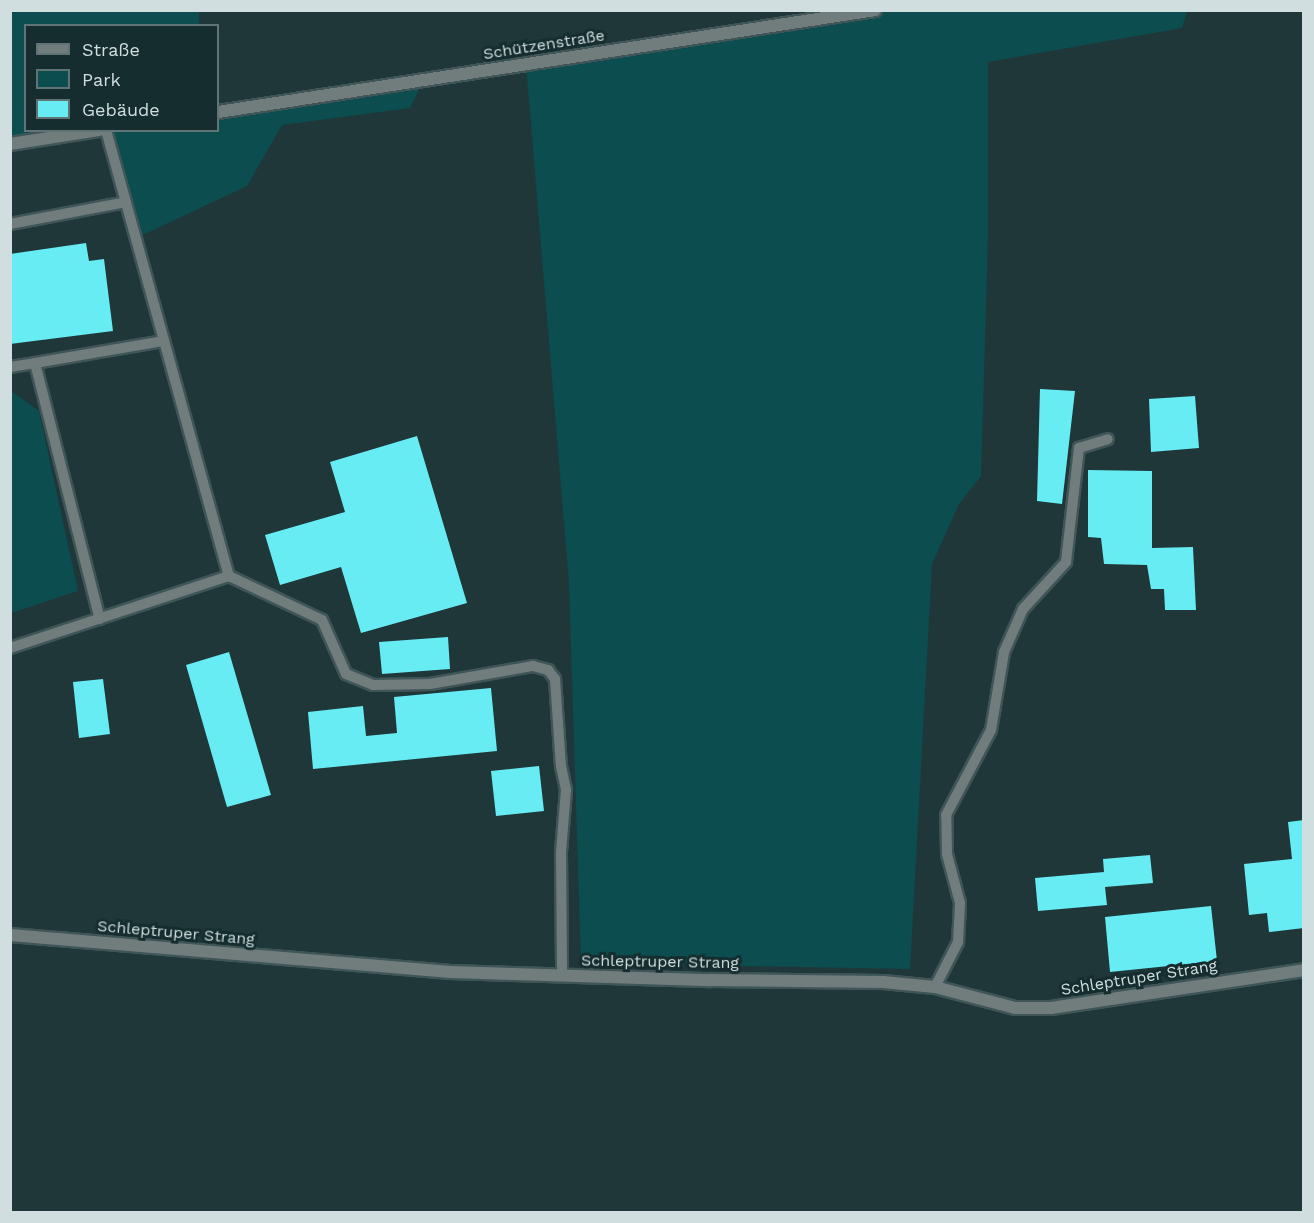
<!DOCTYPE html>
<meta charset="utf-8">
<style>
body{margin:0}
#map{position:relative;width:1314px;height:1223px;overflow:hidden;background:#1f3739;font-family:"Work Sans",sans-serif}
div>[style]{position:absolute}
.green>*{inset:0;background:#0c4d50}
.building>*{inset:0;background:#67ecf4}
.roads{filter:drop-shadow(2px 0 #3f5557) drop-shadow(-2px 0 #3f5557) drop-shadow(0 2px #3f5557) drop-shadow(0 -2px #3f5557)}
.service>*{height:10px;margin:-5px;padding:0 5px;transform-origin:5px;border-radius:5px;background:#717c7d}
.minor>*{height:12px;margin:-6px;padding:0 6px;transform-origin:6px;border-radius:6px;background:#717c7d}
span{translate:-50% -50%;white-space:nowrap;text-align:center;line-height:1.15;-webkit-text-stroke:6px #152d2f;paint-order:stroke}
.street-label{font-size:16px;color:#d0dedf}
.frame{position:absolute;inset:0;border:12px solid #d0dedf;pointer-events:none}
.legend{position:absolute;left:24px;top:24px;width:195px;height:108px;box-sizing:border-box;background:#152d2f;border:2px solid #607475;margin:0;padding:8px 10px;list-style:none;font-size:18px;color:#d0dedf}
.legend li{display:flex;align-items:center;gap:12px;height:30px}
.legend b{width:30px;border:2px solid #607475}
</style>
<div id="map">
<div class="green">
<i style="clip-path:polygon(11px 11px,199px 11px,199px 25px,26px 26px,26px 130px,99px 131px,11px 144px)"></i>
<i style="clip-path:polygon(875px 11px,1187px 11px,1182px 28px,988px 62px,988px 238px,981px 476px,959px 504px,932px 564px,910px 969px,581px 963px,569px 582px,526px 64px)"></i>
<i style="clip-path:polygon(424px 80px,410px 108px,282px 125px,247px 186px,136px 238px,106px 131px,218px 130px,218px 112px)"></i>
<i style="clip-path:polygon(11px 391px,39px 411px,78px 591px,11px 613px)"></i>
</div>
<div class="building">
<i style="clip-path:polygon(86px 243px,89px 261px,104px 259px,113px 331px,10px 344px,10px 254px)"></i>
<i style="clip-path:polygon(1040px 389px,1075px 391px,1062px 504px,1037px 501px)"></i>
<i style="clip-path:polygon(1195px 396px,1199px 448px,1151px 452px,1149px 399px)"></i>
<i style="clip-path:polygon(417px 436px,467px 603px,361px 633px,341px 567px,280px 585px,265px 535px,345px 512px,330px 462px)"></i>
<i style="clip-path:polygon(1088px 470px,1152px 471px,1152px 548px,1193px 547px,1196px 610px,1165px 610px,1164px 589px,1151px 589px,1147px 565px,1104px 564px,1101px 538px,1088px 537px)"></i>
<i style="clip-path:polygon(448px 637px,450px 669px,382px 674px,379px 642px)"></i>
<i style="clip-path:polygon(229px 652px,271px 795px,227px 807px,186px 665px)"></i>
<i style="clip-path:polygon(103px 679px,110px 734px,79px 738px,73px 682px)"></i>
<i style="clip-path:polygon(491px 688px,497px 751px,313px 769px,308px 712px,363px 706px,366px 736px,397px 733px,394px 697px)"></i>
<i style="clip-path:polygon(539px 766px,544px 811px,496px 816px,491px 771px)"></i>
<i style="clip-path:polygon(1304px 820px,1304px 928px,1269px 932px,1267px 913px,1249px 915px,1244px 864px,1292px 859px,1288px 822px)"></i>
<i style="clip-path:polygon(1150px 855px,1153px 883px,1105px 887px,1107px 905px,1038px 911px,1035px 878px,1104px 872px,1103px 859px)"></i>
<i style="clip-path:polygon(1211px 906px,1217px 961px,1110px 972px,1105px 917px)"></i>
</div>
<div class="roads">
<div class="service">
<i style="left:106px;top:130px;width:463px;rotate:74.6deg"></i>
<i style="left:10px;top:224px;width:118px;rotate:-10.7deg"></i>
<i style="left:35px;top:363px;width:131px;rotate:-9.7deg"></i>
<i style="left:10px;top:367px;width:25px;rotate:-9deg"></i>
<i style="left:35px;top:363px;width:264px;rotate:75.8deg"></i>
<i style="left:10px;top:648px;width:231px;rotate:-18.2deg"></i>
<i style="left:229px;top:576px;width:103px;rotate:25.3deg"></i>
<i style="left:322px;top:620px;width:59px;rotate:66deg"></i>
<i style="left:346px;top:674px;width:29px;rotate:22deg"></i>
<i style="left:373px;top:685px;width:57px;rotate:-1deg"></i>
<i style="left:430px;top:684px;width:105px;rotate:-9.9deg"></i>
<i style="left:533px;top:666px;width:16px;rotate:15deg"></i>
<i style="left:548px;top:670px;width:11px;rotate:52deg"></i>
<i style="left:555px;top:679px;width:87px;rotate:86.1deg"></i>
<i style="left:561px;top:766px;width:25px;rotate:78deg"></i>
<i style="left:566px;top:790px;width:62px;rotate:94.6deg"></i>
<i style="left:561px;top:852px;width:124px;rotate:89.5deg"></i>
<i style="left:935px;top:987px;width:51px;rotate:-62.9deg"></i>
<i style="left:958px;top:942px;width:39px;rotate:-87deg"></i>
<i style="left:960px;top:903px;width:51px;rotate:-104.9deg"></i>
<i style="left:947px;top:854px;width:39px;rotate:-91deg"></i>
<i style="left:946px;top:815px;width:96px;rotate:-62.1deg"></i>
<i style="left:991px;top:730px;width:79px;rotate:-80.5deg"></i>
<i style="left:1004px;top:652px;width:47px;rotate:-66.2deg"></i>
<i style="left:1023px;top:609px;width:64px;rotate:-47.5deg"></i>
<i style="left:1066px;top:562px;width:115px;rotate:-83.5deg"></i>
<i style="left:1079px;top:448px;width:30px;rotate:-17deg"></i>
</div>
<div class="minor">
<i style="left:218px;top:112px;width:665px;rotate:-8.82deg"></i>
<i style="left:10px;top:144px;width:90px;rotate:-8.9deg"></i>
<i style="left:10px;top:935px;width:442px;rotate:4.8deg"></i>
<i style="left:450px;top:972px;width:261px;rotate:1.8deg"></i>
<i style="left:711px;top:980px;width:172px;rotate:0.7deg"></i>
<i style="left:883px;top:982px;width:52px;rotate:5.5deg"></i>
<i style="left:935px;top:987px;width:83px;rotate:14.7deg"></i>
<i style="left:1015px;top:1008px;width:36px"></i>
<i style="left:1051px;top:1008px;width:256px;rotate:-8.5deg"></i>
</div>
</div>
<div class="street-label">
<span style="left:544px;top:45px;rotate:-9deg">Schützenstraße</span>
<span style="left:176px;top:933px;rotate:5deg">Schleptruper Strang</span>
<span style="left:660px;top:962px;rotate:1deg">Schleptruper Strang</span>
<span style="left:1139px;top:978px;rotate:-9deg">Schleptruper Strang</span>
</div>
<div class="frame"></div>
<ul class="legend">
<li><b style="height:8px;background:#717c7d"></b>Straße</li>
<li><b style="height:16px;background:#0c4d50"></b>Park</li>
<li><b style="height:16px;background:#67ecf4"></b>Gebäude</li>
</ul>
</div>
